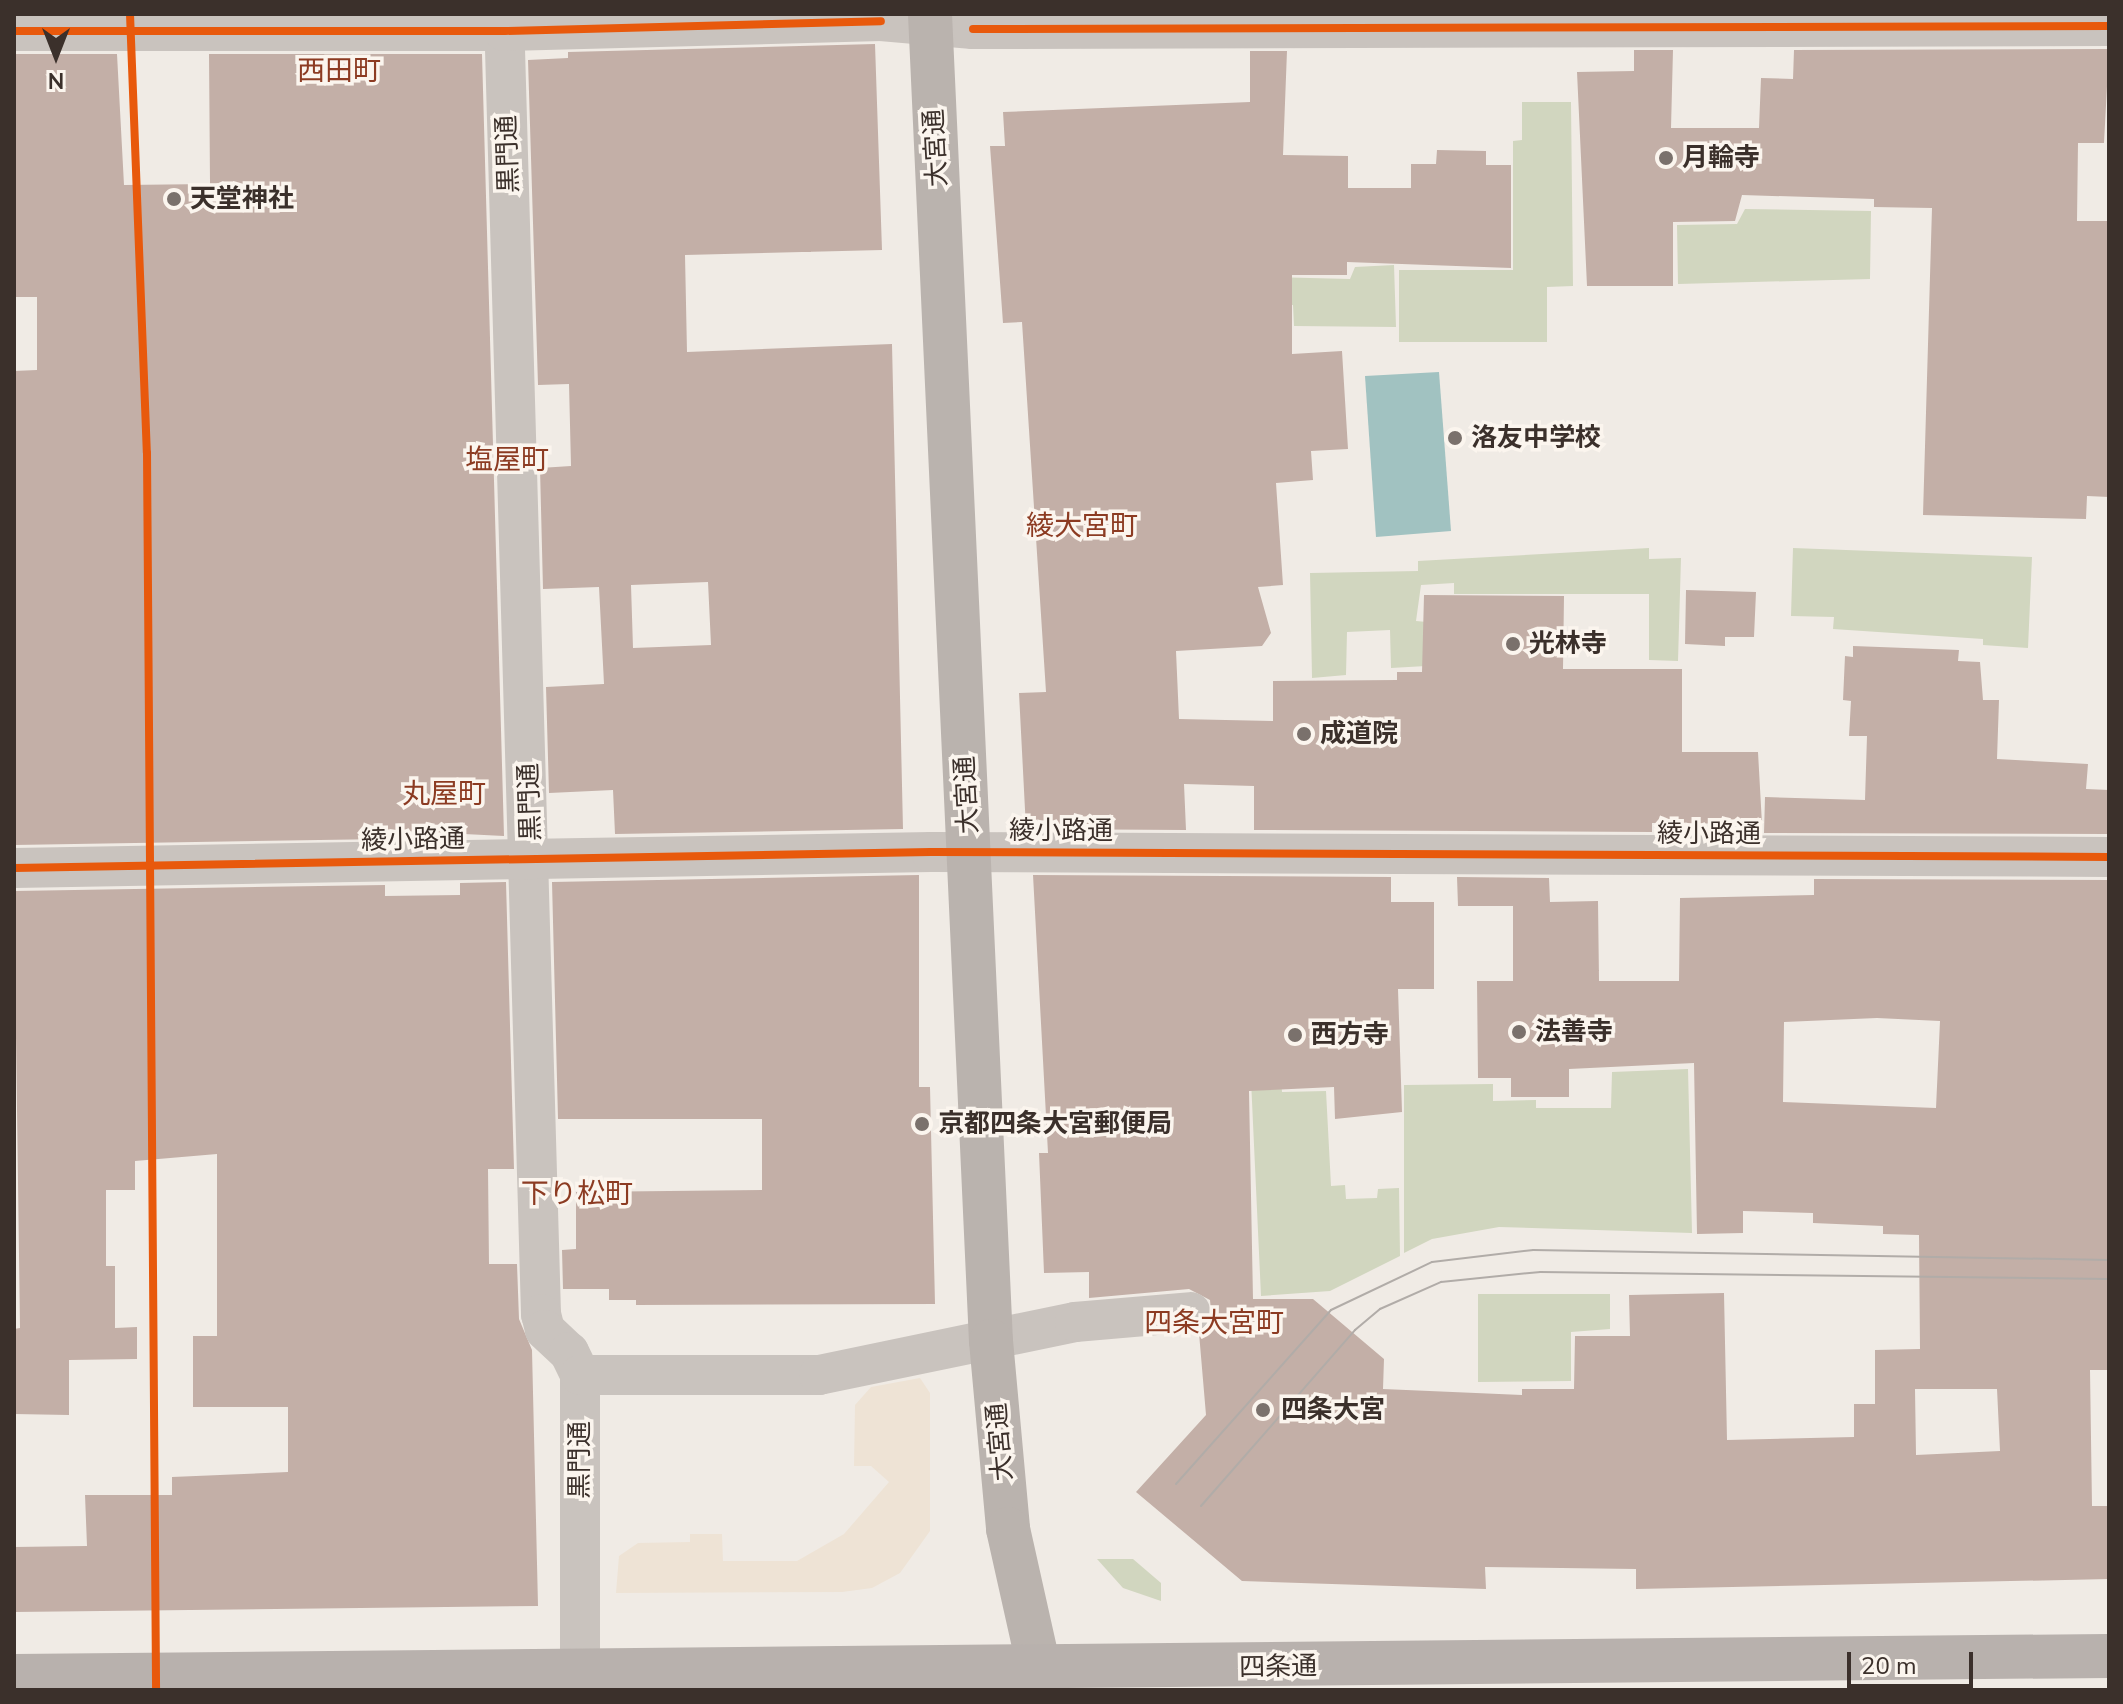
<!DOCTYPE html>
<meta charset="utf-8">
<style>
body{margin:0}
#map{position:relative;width:2123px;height:1704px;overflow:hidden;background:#f0ebe5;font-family:"Nunito Sans","Noto Sans JP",sans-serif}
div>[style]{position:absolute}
.green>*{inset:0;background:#d1d6bf}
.plaza>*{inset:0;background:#eee3d5}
.water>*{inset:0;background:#a1c2c1}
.building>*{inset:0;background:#c3afa7}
.street>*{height:40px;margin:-20px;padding:0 20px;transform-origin:20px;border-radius:20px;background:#c9c3be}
.secondary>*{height:44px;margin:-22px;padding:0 22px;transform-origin:22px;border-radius:22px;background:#bab3ae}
.primary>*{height:44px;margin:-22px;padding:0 22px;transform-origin:22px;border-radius:22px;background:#b8b1ad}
.tram>*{height:2px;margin:-1px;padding:0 1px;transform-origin:1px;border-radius:1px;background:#b1aca8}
.cycleway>*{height:8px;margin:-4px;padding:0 4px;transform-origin:4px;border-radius:4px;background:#e8590c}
.dots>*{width:22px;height:22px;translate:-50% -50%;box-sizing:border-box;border:4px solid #fbf5ee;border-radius:50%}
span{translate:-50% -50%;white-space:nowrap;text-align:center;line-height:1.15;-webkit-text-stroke:7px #fbf5ee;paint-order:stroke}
.street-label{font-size:26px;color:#3b302b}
.poi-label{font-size:26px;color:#3b302b;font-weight:700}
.left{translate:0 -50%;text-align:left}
.neighbourhood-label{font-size:28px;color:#8c3b22}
.frame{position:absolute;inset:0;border:16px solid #3b302b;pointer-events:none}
.north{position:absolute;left:16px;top:16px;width:80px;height:80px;-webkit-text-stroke:6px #fbf5ee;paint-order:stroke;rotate:180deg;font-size:22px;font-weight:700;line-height:32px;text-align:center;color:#3b302b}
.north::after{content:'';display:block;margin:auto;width:28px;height:36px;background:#3b302b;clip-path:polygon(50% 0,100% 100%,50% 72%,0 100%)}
.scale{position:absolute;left:1847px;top:1652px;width:126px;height:36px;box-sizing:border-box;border:4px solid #3b302b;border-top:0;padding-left:10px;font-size:24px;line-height:28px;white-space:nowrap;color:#3b302b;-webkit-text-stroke:6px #fbf5ee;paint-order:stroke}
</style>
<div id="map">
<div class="green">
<i style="clip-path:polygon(1522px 102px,1571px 102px,1573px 286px,1547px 287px,1547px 342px,1399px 342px,1399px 270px,1513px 270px,1513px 141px,1522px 140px)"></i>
<i style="clip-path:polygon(1745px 209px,1871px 211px,1870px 279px,1678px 284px,1677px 225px,1737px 224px)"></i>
<i style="clip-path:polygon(1394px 265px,1396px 327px,1294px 326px,1293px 305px,1269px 305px,1270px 277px,1350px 279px,1355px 267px)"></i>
<i style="clip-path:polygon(1649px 548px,1649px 559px,1681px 558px,1678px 661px,1649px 660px,1649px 594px,1454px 594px,1454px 583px,1421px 585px,1416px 621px,1427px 622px,1426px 666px,1391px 668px,1390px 630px,1347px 632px,1346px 675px,1312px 678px,1310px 573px,1418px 571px,1418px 561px)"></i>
<i style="clip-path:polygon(1793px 548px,2032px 557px,2028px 648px,1983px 645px,1983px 639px,1833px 629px,1834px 617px,1791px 616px)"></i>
<i style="clip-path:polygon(1688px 1069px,1692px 1233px,1499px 1227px,1432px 1239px,1404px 1253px,1404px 1085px,1493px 1084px,1493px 1101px,1536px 1100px,1536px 1108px,1611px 1108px,1612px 1072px)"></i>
<i style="clip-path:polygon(1281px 1078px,1282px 1092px,1326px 1091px,1331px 1186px,1345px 1185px,1346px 1199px,1377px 1198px,1378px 1189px,1399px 1188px,1400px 1256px,1330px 1291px,1261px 1296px,1251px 1080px)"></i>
<i style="clip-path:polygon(1478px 1294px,1610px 1294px,1610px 1329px,1571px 1332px,1571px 1381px,1478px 1382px)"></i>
<i style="clip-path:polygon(1097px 1559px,1133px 1559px,1161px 1583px,1161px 1601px,1123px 1588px)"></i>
</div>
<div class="plaza">
<i style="clip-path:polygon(920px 1378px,930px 1393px,930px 1531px,900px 1573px,872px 1588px,842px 1592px,616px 1593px,619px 1556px,638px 1543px,690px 1542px,690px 1534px,722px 1534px,723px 1561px,797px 1561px,844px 1534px,889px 1482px,871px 1466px,854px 1466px,855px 1405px,871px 1387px)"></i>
</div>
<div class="water">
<i style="clip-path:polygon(1439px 372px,1451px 531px,1376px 537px,1365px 376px)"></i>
</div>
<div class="building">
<i style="clip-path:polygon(evenodd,875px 44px,882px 250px,685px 255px,687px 352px,892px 344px,903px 829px,615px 834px,613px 790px,549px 793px,546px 687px,604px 684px,599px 587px,543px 589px,540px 468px,571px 466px,569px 384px,538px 385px,528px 60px,568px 58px,568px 52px,875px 44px,708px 582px,711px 645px,633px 648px,631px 585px,708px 582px)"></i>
<i style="clip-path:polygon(2109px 49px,2104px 143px,2078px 143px,2077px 221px,2109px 221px,2109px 497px,2087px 496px,2086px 519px,1923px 515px,1932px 208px,1874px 207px,1874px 199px,1742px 195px,1735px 221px,1673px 222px,1673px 286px,1587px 286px,1577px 72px,1634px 71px,1634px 50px,1673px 50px,1671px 128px,1759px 128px,1761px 78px,1793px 79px,1794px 50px)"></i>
<i style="clip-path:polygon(1250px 51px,1287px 51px,1283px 155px,1348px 156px,1348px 188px,1411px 188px,1411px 164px,1436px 164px,1437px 150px,1486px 151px,1486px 165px,1511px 165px,1511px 268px,1347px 262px,1347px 275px,1292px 275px,1292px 354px,1342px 351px,1348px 449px,1311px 451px,1313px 480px,1276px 483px,1283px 585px,1258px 587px,1271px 633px,1262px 646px,1176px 651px,1179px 719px,1273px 721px,1273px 681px,1397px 680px,1397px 672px,1422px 672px,1424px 595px,1564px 596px,1563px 669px,1682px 669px,1682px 752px,1758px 752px,1762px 824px,1652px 823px,1652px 832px,1254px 830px,1254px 786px,1184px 784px,1186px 830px,1026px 829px,1019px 693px,1046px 692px,1022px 322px,1003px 323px,990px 146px,1005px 146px,1003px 112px,1250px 102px)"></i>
<i style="clip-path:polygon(14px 54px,117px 54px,124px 185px,210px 184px,209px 54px,482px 54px,504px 836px,384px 830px,385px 839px,14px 845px,14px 371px,37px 370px,37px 297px,14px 297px)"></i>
<i style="clip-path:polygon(1686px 590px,1756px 592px,1754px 637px,1725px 637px,1725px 646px,1685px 644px)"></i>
<i style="clip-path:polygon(1853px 646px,1959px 650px,1958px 661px,1980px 662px,1983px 700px,1999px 700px,1997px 759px,2088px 764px,2086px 789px,2109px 790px,2108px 834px,1764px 833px,1765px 797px,1865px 800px,1867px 736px,1849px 736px,1851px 701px,1843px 700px,1845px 656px,1853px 657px)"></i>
<i style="clip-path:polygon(919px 875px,919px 1087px,930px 1087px,935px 1304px,636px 1305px,636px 1300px,609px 1300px,609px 1289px,563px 1289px,562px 1250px,576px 1249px,576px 1192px,762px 1190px,762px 1119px,558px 1119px,552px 882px)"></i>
<i style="clip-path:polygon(evenodd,1033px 875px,1391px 877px,1391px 902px,1434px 902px,1434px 989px,1398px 989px,1402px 1112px,1335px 1119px,1334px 1087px,1249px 1091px,1253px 1299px,1313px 1299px,1384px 1359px,1383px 1389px,1522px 1395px,1522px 1389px,1574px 1389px,1575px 1336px,1630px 1336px,1629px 1295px,1724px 1293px,1727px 1440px,1854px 1437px,1854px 1404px,1875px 1404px,1875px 1350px,1920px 1349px,1919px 1235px,1883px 1234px,1883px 1226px,1813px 1223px,1813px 1213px,1743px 1211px,1743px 1233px,1697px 1234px,1694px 1063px,1569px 1069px,1569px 1097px,1511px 1097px,1511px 1078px,1478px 1078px,1477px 981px,1513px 981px,1513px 906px,1458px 906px,1457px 877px,1549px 878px,1550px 902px,1598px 901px,1599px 981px,1679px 981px,1680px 898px,1814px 895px,1814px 879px,2109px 880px,2109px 1370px,2090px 1370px,2092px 1506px,2109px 1506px,2109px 1579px,1636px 1589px,1636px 1569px,1485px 1567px,1486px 1589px,1242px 1581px,1136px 1492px,1206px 1415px,1199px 1333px,1212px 1321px,1210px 1300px,1189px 1289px,1089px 1298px,1089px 1272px,1044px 1273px,1039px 1153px,1048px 1153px,1033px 875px,1877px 1018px,1940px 1021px,1936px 1108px,1783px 1102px,1784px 1022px,1877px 1018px,1033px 875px,1915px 1389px,1997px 1389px,2000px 1451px,1916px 1455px,1915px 1389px)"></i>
<i style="clip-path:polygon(506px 882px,514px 1169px,488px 1169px,489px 1264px,517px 1264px,519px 1319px,532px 1350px,538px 1606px,14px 1612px,14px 1547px,87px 1546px,85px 1495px,172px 1495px,172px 1477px,288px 1472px,288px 1407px,193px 1407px,193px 1336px,217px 1336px,217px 1154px,135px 1161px,135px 1190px,106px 1190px,106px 1266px,115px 1266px,115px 1328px,137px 1327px,137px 1359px,69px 1360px,69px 1415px,14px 1414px,14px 1329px,20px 1328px,14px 891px,385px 885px,385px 896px,460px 895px,460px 883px)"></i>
</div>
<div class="street">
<i style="left:504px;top:14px;width:1301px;rotate:88.37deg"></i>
<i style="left:541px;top:1314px;width:16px;rotate:76deg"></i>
<i style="left:545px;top:1330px;width:33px;rotate:43deg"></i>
<i style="left:569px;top:1352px;width:25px;rotate:64deg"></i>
<i style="left:580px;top:1375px;width:297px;rotate:90deg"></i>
<i style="left:14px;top:31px;width:490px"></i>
<i style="left:504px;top:31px;width:377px;rotate:-1.5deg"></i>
<i style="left:881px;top:21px;width:92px;rotate:5deg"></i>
<i style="left:973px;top:29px;width:1136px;rotate:-0.15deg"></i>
<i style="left:14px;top:868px;width:917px;rotate:-1deg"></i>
<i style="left:931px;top:852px;width:1178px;rotate:0.24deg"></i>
<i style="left:580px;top:1375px;width:239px"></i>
<i style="left:819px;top:1375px;width:261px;rotate:-11.7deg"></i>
<i style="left:1075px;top:1322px;width:116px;rotate:-4.9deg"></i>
</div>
<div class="secondary">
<i style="left:930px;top:14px;width:1328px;rotate:87.37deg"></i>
<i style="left:991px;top:1341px;width:189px;rotate:84.8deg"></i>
<i style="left:1008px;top:1529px;width:165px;rotate:77.4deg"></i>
</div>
<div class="primary">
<i style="left:14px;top:1676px;width:2095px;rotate:-0.55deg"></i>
</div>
<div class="tram">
<i style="left:1176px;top:1484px;width:233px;rotate:-48.3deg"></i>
<i style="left:1331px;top:1310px;width:112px;rotate:-25.4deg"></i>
<i style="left:1432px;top:1262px;width:102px;rotate:-6.8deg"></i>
<i style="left:1533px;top:1250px;width:576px;rotate:0.99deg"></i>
<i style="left:1201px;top:1506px;width:234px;rotate:-48.8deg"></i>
<i style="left:1355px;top:1330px;width:33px;rotate:-40deg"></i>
<i style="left:1380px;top:1309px;width:67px;rotate:-23.9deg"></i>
<i style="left:1441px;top:1282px;width:100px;rotate:-5.8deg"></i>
<i style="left:1540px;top:1272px;width:569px;rotate:0.7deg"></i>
</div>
<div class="cycleway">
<i style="left:130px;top:14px;width:439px;rotate:87.8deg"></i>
<i style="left:147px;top:453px;width:1237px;rotate:89.58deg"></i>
<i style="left:973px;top:29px;width:1136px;rotate:-0.15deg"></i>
<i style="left:14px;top:31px;width:490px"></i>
<i style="left:504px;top:31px;width:377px;rotate:-1.5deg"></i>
<i style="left:14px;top:868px;width:917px;rotate:-1deg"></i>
<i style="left:931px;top:852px;width:1178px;rotate:0.24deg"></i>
</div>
<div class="dots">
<i style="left:1666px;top:158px;background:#7a716c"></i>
<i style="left:174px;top:199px;background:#7a716c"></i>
<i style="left:1455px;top:438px;background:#7a716c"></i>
<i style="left:1513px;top:644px;background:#7a716c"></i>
<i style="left:1304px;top:734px;background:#7a716c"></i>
<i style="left:1519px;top:1032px;background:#7a716c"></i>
<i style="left:1295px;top:1035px;background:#7a716c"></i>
<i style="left:922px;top:1124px;background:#7a716c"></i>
<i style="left:1263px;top:1410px;background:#7a716c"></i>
</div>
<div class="street-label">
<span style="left:936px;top:148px;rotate:-93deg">大宮通</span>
<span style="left:508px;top:154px;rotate:-92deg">黒門通</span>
<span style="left:967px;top:795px;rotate:-93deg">大宮通</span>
<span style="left:530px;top:802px;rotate:-92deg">黒門通</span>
<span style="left:1061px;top:831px">綾小路通</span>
<span style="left:1709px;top:834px">綾小路通</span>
<span style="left:413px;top:840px;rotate:-1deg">綾小路通</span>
<span style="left:1000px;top:1442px;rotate:-95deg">大宮通</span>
<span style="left:580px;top:1460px;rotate:-90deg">黒門通</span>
<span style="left:1278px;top:1667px;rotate:-1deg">四条通</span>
</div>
<div class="poi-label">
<span class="left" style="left:1682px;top:158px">月輪寺</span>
<span class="left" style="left:190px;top:199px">天堂神社</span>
<span class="left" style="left:1471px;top:438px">洛友中学校</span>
<span class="left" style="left:1529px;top:644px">光林寺</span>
<span class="left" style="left:1320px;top:734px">成道院</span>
<span class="left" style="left:1535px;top:1032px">法善寺</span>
<span class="left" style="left:1311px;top:1035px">西方寺</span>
<span class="left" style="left:938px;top:1124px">京都四条大宮郵便局</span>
<span class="left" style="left:1281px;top:1410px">四条大宮</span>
</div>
<div class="neighbourhood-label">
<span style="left:339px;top:71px">西田町</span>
<span style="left:507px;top:460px">塩屋町</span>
<span style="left:1082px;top:526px">綾大宮町</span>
<span style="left:444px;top:794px">丸屋町</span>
<span style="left:577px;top:1194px">下り松町</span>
<span style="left:1214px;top:1323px">四条大宮町</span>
</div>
<div class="frame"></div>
<div class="north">N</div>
<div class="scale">20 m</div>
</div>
